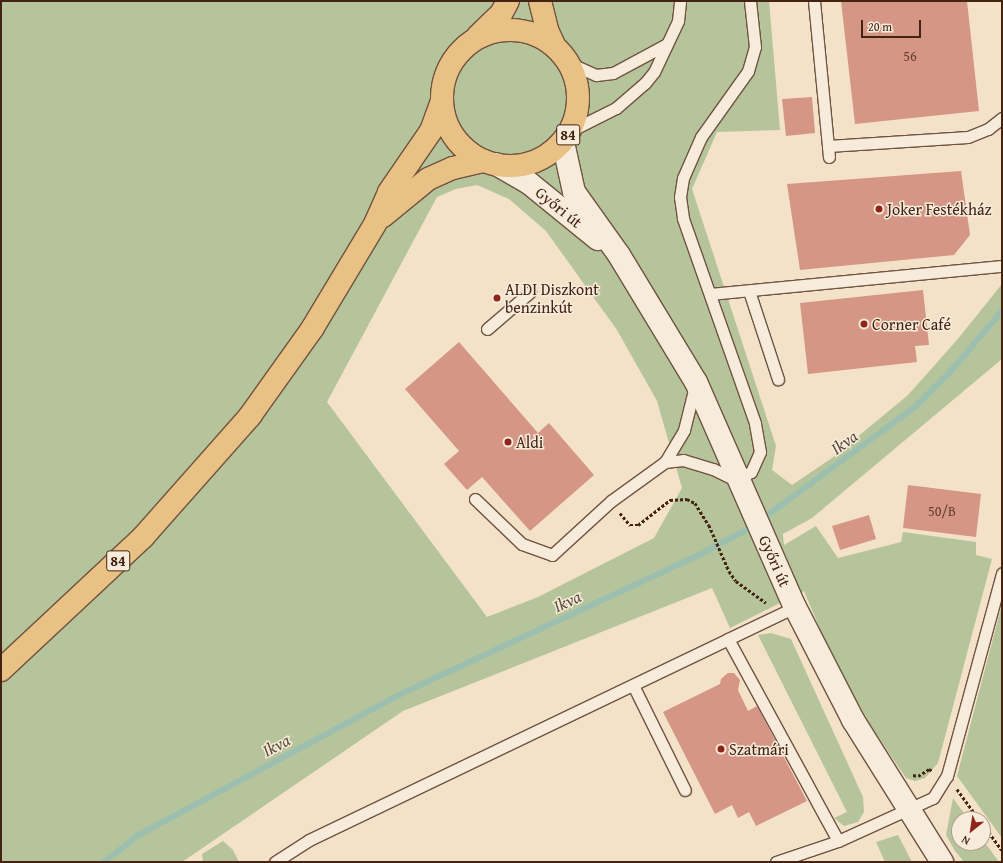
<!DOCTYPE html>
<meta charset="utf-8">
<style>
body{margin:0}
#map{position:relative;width:1003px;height:863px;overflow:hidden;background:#f3e2c8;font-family:"Gentium Book Plus",serif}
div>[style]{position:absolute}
.green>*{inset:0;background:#b5c49a}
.stream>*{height:6px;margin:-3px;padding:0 3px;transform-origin:3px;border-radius:3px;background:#9dbfaf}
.building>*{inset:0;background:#d59686}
.path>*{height:2.5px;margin-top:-1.25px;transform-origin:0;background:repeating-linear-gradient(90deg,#452312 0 3px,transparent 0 5px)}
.roads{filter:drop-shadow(1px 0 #705340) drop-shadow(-1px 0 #705340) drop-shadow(0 1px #705340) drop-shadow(0 -1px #705340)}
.lane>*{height:11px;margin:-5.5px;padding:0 5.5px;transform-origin:5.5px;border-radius:5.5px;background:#f7ecdb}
.secondary>*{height:22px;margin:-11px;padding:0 11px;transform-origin:11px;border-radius:11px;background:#f7ecdb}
.primary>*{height:22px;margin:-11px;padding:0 11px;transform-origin:11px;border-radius:11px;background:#eac184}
.primary>.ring{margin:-11px;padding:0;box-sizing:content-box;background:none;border:22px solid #eac184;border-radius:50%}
.dots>*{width:11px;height:11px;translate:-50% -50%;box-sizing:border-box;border:2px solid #f7ecdb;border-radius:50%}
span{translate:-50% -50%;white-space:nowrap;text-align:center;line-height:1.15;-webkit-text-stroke:3px #f7ecdb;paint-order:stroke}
.number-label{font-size:14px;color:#69402f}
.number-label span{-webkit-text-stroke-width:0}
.shield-label span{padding:1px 3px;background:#f7ecdb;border:1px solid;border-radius:3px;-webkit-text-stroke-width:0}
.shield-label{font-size:15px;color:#452312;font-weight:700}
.street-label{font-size:16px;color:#452312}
.poi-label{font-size:16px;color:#452312}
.left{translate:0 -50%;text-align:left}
.water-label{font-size:17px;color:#5b4a39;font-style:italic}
.frame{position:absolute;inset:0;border:2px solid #452312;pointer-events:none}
.north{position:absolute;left:951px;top:811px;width:40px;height:40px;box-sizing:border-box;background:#f7ecdb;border:1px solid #b09c8b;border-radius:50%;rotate:210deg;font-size:11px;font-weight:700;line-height:16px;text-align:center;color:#452312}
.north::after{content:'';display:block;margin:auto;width:14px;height:18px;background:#8f2418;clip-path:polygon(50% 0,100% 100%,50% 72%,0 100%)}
.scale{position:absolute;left:861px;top:20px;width:60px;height:18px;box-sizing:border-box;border:2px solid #452312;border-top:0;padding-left:5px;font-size:12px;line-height:14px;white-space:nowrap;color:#452312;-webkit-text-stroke:3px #f7ecdb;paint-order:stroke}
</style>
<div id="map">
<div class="green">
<i style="clip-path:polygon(evenodd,1px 1px,769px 1px,780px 130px,717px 132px,692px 189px,776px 446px,772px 470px,792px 485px,832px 458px,908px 395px,957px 340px,1002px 284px,1002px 359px,812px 518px,783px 534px,784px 545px,816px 526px,838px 558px,901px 542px,903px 532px,976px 542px,976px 555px,992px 559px,938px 763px,925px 778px,915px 781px,906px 778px,874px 731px,832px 658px,804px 591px,730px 628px,712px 588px,403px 711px,182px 862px,1px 862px,1px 1px,477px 185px,509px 199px,546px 231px,617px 330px,657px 401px,682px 488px,654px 538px,538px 597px,487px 617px,327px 402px,437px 197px,456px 189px,477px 185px)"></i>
<i style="clip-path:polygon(1002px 604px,1001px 790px,1002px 838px,957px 776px)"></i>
<i style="clip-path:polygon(771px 633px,791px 639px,863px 797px,864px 812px,858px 822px,844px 826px,834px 818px,847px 812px,758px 635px)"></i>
<i style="clip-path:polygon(953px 798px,968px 819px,959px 819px,959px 843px,983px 843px,983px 840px,999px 862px,964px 862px,955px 851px,946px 835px)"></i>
<i style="clip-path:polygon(898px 835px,912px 862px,885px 862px,876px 842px)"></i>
<i style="clip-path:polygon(223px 841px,233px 850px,239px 862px,203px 862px,202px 854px)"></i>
</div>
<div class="stream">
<i style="left:104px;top:862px;width:42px;rotate:-38.2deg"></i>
<i style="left:137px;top:836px;width:302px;rotate:-28.3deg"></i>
<i style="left:403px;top:693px;width:320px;rotate:-25deg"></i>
<i style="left:693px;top:558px;width:64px;rotate:-27.8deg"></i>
<i style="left:750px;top:528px;width:206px;rotate:-36.3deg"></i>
<i style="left:916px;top:406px;width:48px;rotate:-45deg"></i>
<i style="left:950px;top:372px;width:80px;rotate:-49.6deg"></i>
</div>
<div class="building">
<i style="clip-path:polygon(841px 1px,967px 1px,979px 111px,855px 124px)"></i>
<i style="clip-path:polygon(812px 97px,815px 133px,786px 136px,782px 99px)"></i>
<i style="clip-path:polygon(961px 171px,970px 235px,954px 255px,800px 270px,787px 184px)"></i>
<i style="clip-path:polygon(923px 290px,929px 345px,915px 346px,917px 362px,808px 374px,800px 303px)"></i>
<i style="clip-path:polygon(459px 342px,538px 433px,549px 423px,594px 475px,530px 531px,482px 477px,467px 490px,444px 464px,459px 451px,405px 389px)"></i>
<i style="clip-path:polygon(908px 485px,981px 494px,976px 537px,903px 528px)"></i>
<i style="clip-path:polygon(869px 515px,876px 539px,840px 550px,832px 526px)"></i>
<i style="clip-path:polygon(728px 673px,734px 673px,740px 680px,738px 690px,748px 711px,757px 706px,807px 801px,756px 826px,749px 812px,738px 818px,732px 805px,715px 814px,663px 712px,720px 684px,721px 679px)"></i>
</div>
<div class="path">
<i style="left:620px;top:513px;width:16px;rotate:50deg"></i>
<i style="left:630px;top:525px;width:8px"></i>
<i style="left:638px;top:525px;width:41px;rotate:-38deg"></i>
<i style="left:670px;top:500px;width:17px;rotate:-3deg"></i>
<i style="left:687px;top:499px;width:9px;rotate:27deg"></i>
<i style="left:695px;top:503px;width:26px;rotate:58deg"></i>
<i style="left:709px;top:525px;width:50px;rotate:66.5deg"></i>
<i style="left:729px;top:571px;width:12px;rotate:55deg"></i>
<i style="left:736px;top:581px;width:37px;rotate:36deg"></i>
<i style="left:913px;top:775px;width:5px;rotate:11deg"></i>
<i style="left:918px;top:776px;width:13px;rotate:-32deg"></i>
<i style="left:929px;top:769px;width:4px;rotate:27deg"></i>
<i style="left:957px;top:789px;width:37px;rotate:54deg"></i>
<i style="left:983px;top:824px;width:32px;rotate:54deg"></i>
</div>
<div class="roads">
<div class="lane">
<i style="left:814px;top:1px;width:146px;rotate:84.5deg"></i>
<i style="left:828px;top:146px;width:140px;rotate:-3.7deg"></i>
<i style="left:968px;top:137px;width:22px;rotate:-22deg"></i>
<i style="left:988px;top:129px;width:18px;rotate:-38deg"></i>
<i style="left:569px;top:63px;width:30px;rotate:24deg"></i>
<i style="left:596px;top:75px;width:17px;rotate:-7deg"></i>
<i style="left:613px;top:73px;width:61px;rotate:-28.2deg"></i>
<i style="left:570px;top:131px;width:51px;rotate:-26.6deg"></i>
<i style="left:616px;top:108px;width:38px;rotate:-41deg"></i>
<i style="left:645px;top:83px;width:14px;rotate:-51deg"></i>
<i style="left:654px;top:72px;width:56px;rotate:-64.8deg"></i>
<i style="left:678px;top:21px;width:20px;rotate:-84deg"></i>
<i style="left:828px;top:146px;width:11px;rotate:85deg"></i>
<i style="left:749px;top:291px;width:93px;rotate:71.8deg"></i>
<i style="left:710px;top:294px;width:293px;rotate:-5.5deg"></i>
<i style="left:487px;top:329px;width:57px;rotate:-40.7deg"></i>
<i style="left:665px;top:462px;width:18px;rotate:-6deg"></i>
<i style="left:683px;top:460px;width:31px;rotate:17deg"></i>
<i style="left:713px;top:469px;width:28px;rotate:26deg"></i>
<i style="left:739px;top:478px;width:13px;rotate:-27deg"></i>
<i style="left:751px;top:472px;width:22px;rotate:-66deg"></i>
<i style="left:760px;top:452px;width:29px;rotate:-100deg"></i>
<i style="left:755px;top:423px;width:217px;rotate:-109.4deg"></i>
<i style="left:683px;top:218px;width:21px;rotate:-98deg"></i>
<i style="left:680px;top:197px;width:19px;rotate:-81deg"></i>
<i style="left:683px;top:178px;width:45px;rotate:-66.3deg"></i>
<i style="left:701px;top:137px;width:81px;rotate:-54.5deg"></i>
<i style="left:748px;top:71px;width:25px;rotate:-74deg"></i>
<i style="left:755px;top:47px;width:46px;rotate:-96.2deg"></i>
<i style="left:475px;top:499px;width:65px;rotate:43.8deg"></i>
<i style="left:522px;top:544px;width:32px;rotate:20deg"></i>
<i style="left:552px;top:555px;width:80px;rotate:-42.5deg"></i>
<i style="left:611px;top:501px;width:67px;rotate:-35.8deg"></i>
<i style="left:665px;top:462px;width:37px;rotate:-59deg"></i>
<i style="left:684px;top:430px;width:45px;rotate:-76deg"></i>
<i style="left:728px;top:639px;width:74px;rotate:-25.5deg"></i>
<i style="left:633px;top:685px;width:117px;rotate:63.7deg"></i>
<i style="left:275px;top:862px;width:40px;rotate:-32.9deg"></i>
<i style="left:309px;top:840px;width:465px;rotate:-25.6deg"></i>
<i style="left:728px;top:639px;width:230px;rotate:61.4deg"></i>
<i style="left:776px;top:862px;width:65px;rotate:-18.7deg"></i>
<i style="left:838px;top:841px;width:104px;rotate:-24.4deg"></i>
<i style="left:933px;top:798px;width:26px;rotate:-58deg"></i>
<i style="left:947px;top:776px;width:210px;rotate:-74.8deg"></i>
</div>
<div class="secondary">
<i style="left:563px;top:142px;width:51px;rotate:77.6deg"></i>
<i style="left:574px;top:192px;width:77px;rotate:54.5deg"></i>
<i style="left:619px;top:255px;width:149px;rotate:58.8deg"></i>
<i style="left:696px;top:382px;width:246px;rotate:66.3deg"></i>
<i style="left:795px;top:607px;width:127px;rotate:62.8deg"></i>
<i style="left:853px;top:720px;width:168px;rotate:57.9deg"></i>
<i style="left:496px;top:164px;width:38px;rotate:30deg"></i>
<i style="left:529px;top:183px;width:89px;rotate:39.1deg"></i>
</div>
<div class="primary">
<i style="left:540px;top:1px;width:30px;rotate:76deg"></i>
<i style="left:547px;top:30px;width:17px;rotate:65deg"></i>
<i class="ring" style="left:442px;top:30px;width:114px;height:114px"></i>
<i style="left:478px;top:36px;width:32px;rotate:-44deg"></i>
<i style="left:501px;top:14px;width:15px;rotate:-62deg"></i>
<i style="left:383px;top:216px;width:58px;rotate:-39.4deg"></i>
<i style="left:428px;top:179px;width:27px;rotate:-24deg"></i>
<i style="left:453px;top:168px;width:32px;rotate:-13deg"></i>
<i style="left:1px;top:670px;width:195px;rotate:-43.1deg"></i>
<i style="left:143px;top:537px;width:162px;rotate:-48.5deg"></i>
<i style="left:250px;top:416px;width:107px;rotate:-54.5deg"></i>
<i style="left:312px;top:329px;width:122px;rotate:-59deg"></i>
<i style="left:375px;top:224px;width:35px;rotate:-66deg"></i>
<i style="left:389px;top:192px;width:74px;rotate:-55.5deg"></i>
<i style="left:431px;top:131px;width:30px;rotate:-70deg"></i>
</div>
</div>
<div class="dots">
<i style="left:879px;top:209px;background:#8f2418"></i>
<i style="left:497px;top:298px;background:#8f2418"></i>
<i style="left:864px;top:324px;background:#8f2418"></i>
<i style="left:508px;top:442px;background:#8f2418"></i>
<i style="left:721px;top:749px;background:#8f2418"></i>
</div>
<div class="number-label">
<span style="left:910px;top:56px">56</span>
<span style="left:942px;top:511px">50/B</span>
</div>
<div class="shield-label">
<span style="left:568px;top:135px">84</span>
<span style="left:118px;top:561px">84</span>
</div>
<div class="street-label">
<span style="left:559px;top:207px;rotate:39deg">Győri út</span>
<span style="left:775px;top:561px;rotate:66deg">Győri út</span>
</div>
<div class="poi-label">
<span class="left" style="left:887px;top:209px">Joker Festékház</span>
<span class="left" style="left:505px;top:298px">ALDI Diszkont<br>benzinkút</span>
<span class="left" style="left:872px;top:324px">Corner Café</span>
<span class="left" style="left:516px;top:442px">Aldi</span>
<span class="left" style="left:729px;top:749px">Szatmári</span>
</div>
<div class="water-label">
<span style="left:844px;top:442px;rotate:-36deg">Ikva</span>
<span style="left:567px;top:601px;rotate:-25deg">Ikva</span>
<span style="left:276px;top:745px;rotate:-28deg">Ikva</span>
</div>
<div class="frame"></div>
<div class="north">N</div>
<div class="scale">20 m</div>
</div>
